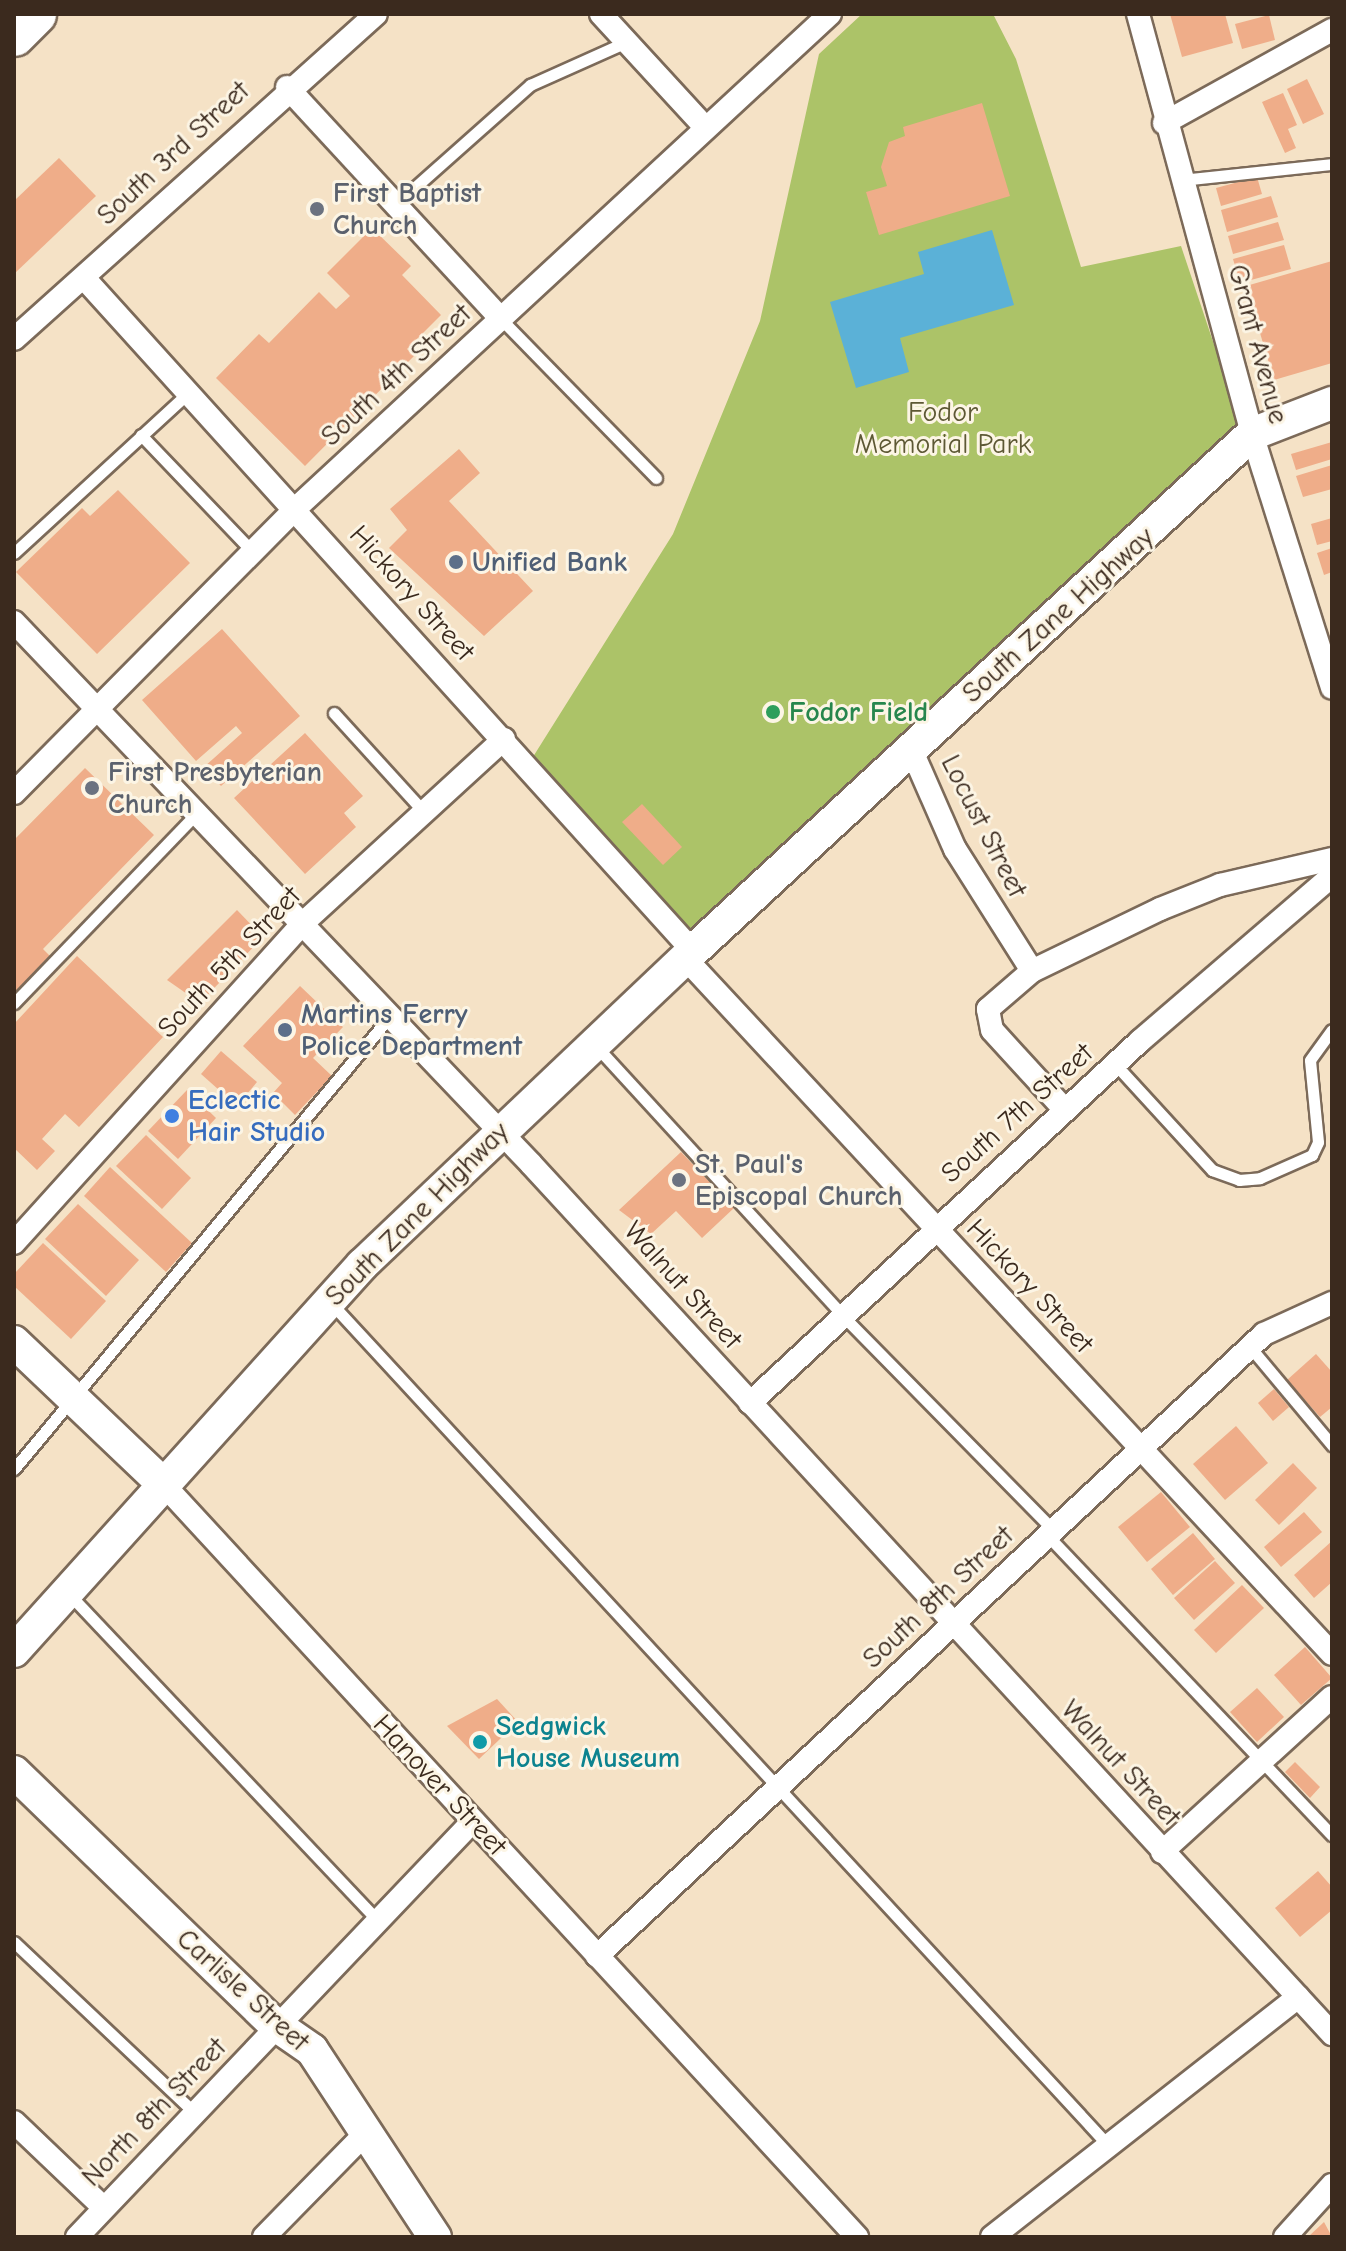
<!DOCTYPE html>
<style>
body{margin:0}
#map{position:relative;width:1346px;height:2251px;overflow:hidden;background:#f5e2c6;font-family:"Comic Neue",sans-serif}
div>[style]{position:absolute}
.green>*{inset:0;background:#acc368}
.water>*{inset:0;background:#5bb1d7}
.building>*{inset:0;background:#efad89}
.roads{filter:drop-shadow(2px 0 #7c6a59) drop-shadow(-2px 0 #7c6a59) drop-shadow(0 2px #7c6a59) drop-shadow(0 -2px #7c6a59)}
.lane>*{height:11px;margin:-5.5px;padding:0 5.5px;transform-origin:5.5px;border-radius:5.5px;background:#fff}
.street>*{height:22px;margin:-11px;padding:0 11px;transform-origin:11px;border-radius:11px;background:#fff}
.secondary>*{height:32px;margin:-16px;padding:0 16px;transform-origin:16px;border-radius:16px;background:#fff}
.highway>*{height:42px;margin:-21px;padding:0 21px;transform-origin:21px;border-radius:21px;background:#fff}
.dots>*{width:22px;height:22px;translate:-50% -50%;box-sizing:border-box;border:4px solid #fcf5e5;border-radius:50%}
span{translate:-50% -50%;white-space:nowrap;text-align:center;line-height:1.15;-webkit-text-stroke:6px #fcf5e5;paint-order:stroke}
.street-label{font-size:28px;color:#3b2a1e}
.worship-label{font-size:28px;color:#5b616d;font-weight:700}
.left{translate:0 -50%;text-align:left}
.park-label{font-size:28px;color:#5d5834}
.service-label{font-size:28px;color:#4e5e75;font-weight:700}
.leisure-label{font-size:28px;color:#27864d;font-weight:700}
.shop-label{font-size:28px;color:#366cbe;font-weight:700}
.culture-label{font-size:28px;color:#0d838f;font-weight:700}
.frame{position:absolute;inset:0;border:16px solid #3b2a1e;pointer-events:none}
</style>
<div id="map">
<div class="green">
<i style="clip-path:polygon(862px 14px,993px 14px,1016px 59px,1081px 267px,1181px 246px,1246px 440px,685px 942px,526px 768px,673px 534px,760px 321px,819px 54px)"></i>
</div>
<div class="water">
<i style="clip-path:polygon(992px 230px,1014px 305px,900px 338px,909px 372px,856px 388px,830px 302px,924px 274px,918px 252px)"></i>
</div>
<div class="building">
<i style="clip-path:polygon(1170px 14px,1225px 14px,1233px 43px,1182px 57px)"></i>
<i style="clip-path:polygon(1269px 15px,1275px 40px,1242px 49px,1235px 24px)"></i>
<i style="clip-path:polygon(1307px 79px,1324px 114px,1303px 124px,1287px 89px)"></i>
<i style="clip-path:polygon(1283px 93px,1297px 125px,1288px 129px,1296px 148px,1285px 153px,1262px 102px)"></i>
<i style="clip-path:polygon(982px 103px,1010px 196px,879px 235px,866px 192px,887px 186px,881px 167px,889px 142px,905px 136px,903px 127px)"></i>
<i style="clip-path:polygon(59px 158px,96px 196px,14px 274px,14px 201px)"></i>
<i style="clip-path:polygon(1257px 177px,1262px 194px,1221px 206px,1216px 188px)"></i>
<i style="clip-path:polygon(1271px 196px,1278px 217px,1227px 232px,1221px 210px)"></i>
<i style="clip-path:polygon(1278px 222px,1284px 240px,1233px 254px,1228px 236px)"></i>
<i style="clip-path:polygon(372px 228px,411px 266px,402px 275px,441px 315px,407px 349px,414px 356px,305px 466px,216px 378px,259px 334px,269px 343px,319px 292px,336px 309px,350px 296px,327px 273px)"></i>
<i style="clip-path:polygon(1284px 245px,1291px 269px,1240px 283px,1233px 259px)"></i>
<i style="clip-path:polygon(1332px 261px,1332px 363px,1274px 380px,1246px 286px)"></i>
<i style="clip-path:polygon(1332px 442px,1332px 459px,1296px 470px,1291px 454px)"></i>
<i style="clip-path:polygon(459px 449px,480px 473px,449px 501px,533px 591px,484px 636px,389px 548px,407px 530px,390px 509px)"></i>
<i style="clip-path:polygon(1332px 465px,1332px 489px,1303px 497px,1296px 476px)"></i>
<i style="clip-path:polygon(118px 490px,190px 563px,97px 654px,16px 572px,82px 508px,90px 516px)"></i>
<i style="clip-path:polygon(1332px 518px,1332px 541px,1317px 545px,1311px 524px)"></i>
<i style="clip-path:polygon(1332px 548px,1332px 572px,1324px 575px,1317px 553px)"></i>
<i style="clip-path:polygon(222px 629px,300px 716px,221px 786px,204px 767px,242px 733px,236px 726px,196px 761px,142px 700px)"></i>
<i style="clip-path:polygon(305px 733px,363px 796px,344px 813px,356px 827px,305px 874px,234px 798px)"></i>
<i style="clip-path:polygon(85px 768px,154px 835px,43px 949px,55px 961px,20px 996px,14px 990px,14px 840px)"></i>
<i style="clip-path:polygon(642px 804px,682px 847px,663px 865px,622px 822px)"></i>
<i style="clip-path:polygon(237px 910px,263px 937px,200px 1003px,167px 980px)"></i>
<i style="clip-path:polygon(77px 956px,163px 1037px,79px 1127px,65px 1114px,42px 1139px,55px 1151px,37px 1170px,14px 1148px,14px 1024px)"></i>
<i style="clip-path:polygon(300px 986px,343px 1027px,313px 1058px,332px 1076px,295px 1115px,273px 1093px,282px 1083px,243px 1046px)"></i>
<i style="clip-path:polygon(221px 1051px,257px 1082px,237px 1106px,201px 1074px)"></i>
<i style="clip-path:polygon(187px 1090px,216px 1118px,178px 1159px,148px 1131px)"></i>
<i style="clip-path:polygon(146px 1135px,191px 1178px,162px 1209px,116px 1166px)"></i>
<i style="clip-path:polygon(681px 1152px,734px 1208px,702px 1238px,676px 1211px,651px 1234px,619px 1210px)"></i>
<i style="clip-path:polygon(110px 1167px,192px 1243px,166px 1272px,84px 1196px)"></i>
<i style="clip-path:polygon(78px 1204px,139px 1260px,106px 1296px,45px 1239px)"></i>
<i style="clip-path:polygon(43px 1243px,106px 1301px,71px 1339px,14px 1286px,14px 1274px)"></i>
<i style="clip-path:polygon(1316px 1354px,1332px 1372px,1332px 1407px,1320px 1417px,1287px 1380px)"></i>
<i style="clip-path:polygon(1274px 1389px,1289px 1407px,1273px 1421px,1258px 1403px)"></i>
<i style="clip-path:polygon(1236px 1426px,1268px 1463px,1225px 1500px,1193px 1464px)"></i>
<i style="clip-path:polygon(1293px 1463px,1317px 1488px,1279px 1525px,1255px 1500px)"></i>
<i style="clip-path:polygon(1161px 1492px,1190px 1527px,1147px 1562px,1118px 1527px)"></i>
<i style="clip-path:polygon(1304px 1512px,1322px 1532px,1281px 1567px,1264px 1547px)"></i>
<i style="clip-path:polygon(1193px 1533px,1215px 1559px,1173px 1595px,1151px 1569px)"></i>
<i style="clip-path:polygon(1332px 1541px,1332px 1582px,1314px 1598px,1294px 1575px)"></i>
<i style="clip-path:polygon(1215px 1561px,1235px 1583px,1194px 1620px,1174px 1598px)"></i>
<i style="clip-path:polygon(1242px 1585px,1264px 1608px,1216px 1653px,1194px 1630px)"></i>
<i style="clip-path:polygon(1305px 1647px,1332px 1678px,1301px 1705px,1274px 1675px)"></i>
<i style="clip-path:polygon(1257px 1688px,1284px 1717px,1257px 1742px,1230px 1712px)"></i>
<i style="clip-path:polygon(497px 1699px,518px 1722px,479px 1759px,447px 1726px)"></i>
<i style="clip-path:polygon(1295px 1762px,1320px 1787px,1310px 1798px,1285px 1772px)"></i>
<i style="clip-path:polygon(1318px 1871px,1332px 1887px,1332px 1910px,1300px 1937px,1275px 1908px)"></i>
<i style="clip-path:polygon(1324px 2222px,1332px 2237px,1308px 2237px)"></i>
</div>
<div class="roads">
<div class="lane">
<i style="left:1182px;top:180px;width:151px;rotate:-6.1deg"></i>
<i style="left:395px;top:205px;width:181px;rotate:-41.6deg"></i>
<i style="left:530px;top:85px;width:105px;rotate:-24.1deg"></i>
<i style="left:501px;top:319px;width:222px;rotate:45.7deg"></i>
<i style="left:141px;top:435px;width:162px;rotate:46.3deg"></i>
<i style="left:14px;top:553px;width:234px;rotate:-42.6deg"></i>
<i style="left:334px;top:713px;width:134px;rotate:47.7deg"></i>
<i style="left:14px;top:1003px;width:262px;rotate:-46.1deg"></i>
<i style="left:596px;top:1046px;width:366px;rotate:47.5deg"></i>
<i style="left:843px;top:1316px;width:301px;rotate:45.5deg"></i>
<i style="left:1115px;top:1064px;width:144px;rotate:47.5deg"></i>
<i style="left:1212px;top:1170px;width:29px;rotate:20deg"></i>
<i style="left:1239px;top:1180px;width:21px;rotate:-5deg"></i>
<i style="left:1260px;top:1178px;width:57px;rotate:-23.9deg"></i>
<i style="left:1312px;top:1155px;width:14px;rotate:-65deg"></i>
<i style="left:1318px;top:1142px;width:82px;rotate:-95.6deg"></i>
<i style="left:1310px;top:1060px;width:37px;rotate:-54deg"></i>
<i style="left:330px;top:1302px;width:1147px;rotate:47.3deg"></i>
<i style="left:1250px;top:1347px;width:128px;rotate:50.1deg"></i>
<i style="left:14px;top:1469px;width:590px;rotate:-50.29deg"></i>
<i style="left:1048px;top:1536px;width:412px;rotate:46.5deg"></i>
<i style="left:69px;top:1594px;width:450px;rotate:46.6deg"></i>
<i style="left:14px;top:1942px;width:250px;rotate:43.4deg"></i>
</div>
<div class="street">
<i style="left:601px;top:14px;width:154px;rotate:47.4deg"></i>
<i style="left:1138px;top:14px;width:435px;rotate:74.8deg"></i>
<i style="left:1252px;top:434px;width:266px;rotate:72.5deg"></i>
<i style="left:287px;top:87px;width:316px;rotate:47.3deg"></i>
<i style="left:1164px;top:123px;width:192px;rotate:-29deg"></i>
<i style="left:84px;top:278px;width:908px;rotate:47.86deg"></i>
<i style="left:693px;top:951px;width:11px;rotate:139deg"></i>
<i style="left:685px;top:958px;width:950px;rotate:47.09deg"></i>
<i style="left:14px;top:339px;width:486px;rotate:-41.9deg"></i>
<i style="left:14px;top:622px;width:749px;rotate:46.35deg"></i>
<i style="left:531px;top:1164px;width:1183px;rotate:47.36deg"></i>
<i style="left:911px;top:749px;width:109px;rotate:66.3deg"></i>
<i style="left:955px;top:849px;width:144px;rotate:57.7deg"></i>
<i style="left:14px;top:793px;width:400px;rotate:-45.3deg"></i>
<i style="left:295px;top:509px;width:729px;rotate:-42.78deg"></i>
<i style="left:1065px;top:1110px;width:108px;rotate:-132.4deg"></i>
<i style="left:992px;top:1030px;width:21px;rotate:-101deg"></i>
<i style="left:988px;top:1009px;width:58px;rotate:-40.8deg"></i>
<i style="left:1032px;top:971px;width:142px;rotate:-25.8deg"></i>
<i style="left:1160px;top:909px;width:65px;rotate:-21.8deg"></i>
<i style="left:1220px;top:885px;width:115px;rotate:-13.1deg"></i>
<i style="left:14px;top:1243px;width:430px;rotate:-47.9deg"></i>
<i style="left:302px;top:924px;width:274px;rotate:-42.5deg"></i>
<i style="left:750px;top:1403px;width:532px;rotate:-42.87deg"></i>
<i style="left:1140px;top:1041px;width:253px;rotate:-40.7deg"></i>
<i style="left:164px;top:1485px;width:1023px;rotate:47.34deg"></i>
<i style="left:1162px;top:1852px;width:230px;rotate:-42.4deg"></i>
<i style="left:597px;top:1956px;width:912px;rotate:-43deg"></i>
<i style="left:1264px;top:1334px;width:75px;rotate:-24.5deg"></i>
<i style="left:14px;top:2122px;width:124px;rotate:43.7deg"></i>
<i style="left:77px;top:2237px;width:574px;rotate:-46.41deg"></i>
<i style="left:264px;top:2237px;width:147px;rotate:-45.6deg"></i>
<i style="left:992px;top:2237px;width:389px;rotate:-38.1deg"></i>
<i style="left:1285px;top:2237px;width:70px;rotate:-47.9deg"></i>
</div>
<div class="secondary">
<i style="left:693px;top:951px;width:761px;rotate:-42.76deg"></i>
<i style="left:1252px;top:434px;width:86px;rotate:-21.2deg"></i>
<i style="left:14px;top:1342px;width:207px;rotate:43.6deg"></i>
<i style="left:14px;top:1651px;width:520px;rotate:-47.96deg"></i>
<i style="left:362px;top:1265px;width:446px;rotate:-43.5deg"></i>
<i style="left:14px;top:1772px;width:361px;rotate:44.1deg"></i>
<i style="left:273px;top:2023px;width:47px;rotate:34.7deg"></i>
<i style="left:312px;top:2050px;width:224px;rotate:56.7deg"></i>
</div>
<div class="highway">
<i style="left:14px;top:35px;width:30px;rotate:-45deg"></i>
</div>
</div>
<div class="dots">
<i style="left:317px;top:209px;background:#6b7280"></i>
<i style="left:456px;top:562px;background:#5c6f8a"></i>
<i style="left:773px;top:712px;background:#2e9e5b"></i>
<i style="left:92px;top:788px;background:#6b7280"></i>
<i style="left:285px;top:1030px;background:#5c6f8a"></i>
<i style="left:172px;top:1116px;background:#3f7fe0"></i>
<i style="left:679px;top:1180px;background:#6b7280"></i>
<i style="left:480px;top:1742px;background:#0f9aa8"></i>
</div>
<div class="street-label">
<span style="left:173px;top:153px;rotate:-43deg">South 3rd Street</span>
<span style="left:1258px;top:344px;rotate:75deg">Grant Avenue</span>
<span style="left:396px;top:375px;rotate:-43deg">South 4th Street</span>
<span style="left:412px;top:593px;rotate:48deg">Hickory Street</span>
<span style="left:1058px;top:615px;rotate:-42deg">South Zane Highway</span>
<span style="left:984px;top:826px;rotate:63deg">Locust Street</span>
<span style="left:229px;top:962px;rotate:-47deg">South 5th Street</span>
<span style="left:1017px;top:1113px;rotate:-42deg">South 7th Street</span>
<span style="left:417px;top:1214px;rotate:-45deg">South Zane Highway</span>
<span style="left:683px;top:1285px;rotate:48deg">Walnut Street</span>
<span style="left:1030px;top:1286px;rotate:47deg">Hickory Street</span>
<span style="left:938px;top:1597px;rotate:-43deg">South 8th Street</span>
<span style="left:1121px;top:1763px;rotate:47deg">Walnut Street</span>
<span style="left:440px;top:1785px;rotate:47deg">Hanover Street</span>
<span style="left:243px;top:1990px;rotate:42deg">Carlisle Street</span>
<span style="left:154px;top:2112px;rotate:-46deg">North 8th Street</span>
</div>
<div class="worship-label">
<span class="left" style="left:333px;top:209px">First Baptist<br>Church</span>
<span class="left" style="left:108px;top:788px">First Presbyterian<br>Church</span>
<span class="left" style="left:695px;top:1180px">St. Paul's<br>Episcopal Church</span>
</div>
<div class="park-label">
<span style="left:943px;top:428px">Fodor<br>Memorial Park</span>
</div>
<div class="service-label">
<span class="left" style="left:472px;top:562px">Unified Bank</span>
<span class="left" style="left:301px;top:1030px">Martins Ferry<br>Police Department</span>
</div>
<div class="leisure-label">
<span class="left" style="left:789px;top:712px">Fodor Field</span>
</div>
<div class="shop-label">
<span class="left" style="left:188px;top:1116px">Eclectic<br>Hair Studio</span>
</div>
<div class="culture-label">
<span class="left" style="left:496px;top:1742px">Sedgwick<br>House Museum</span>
</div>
<div class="frame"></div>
</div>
